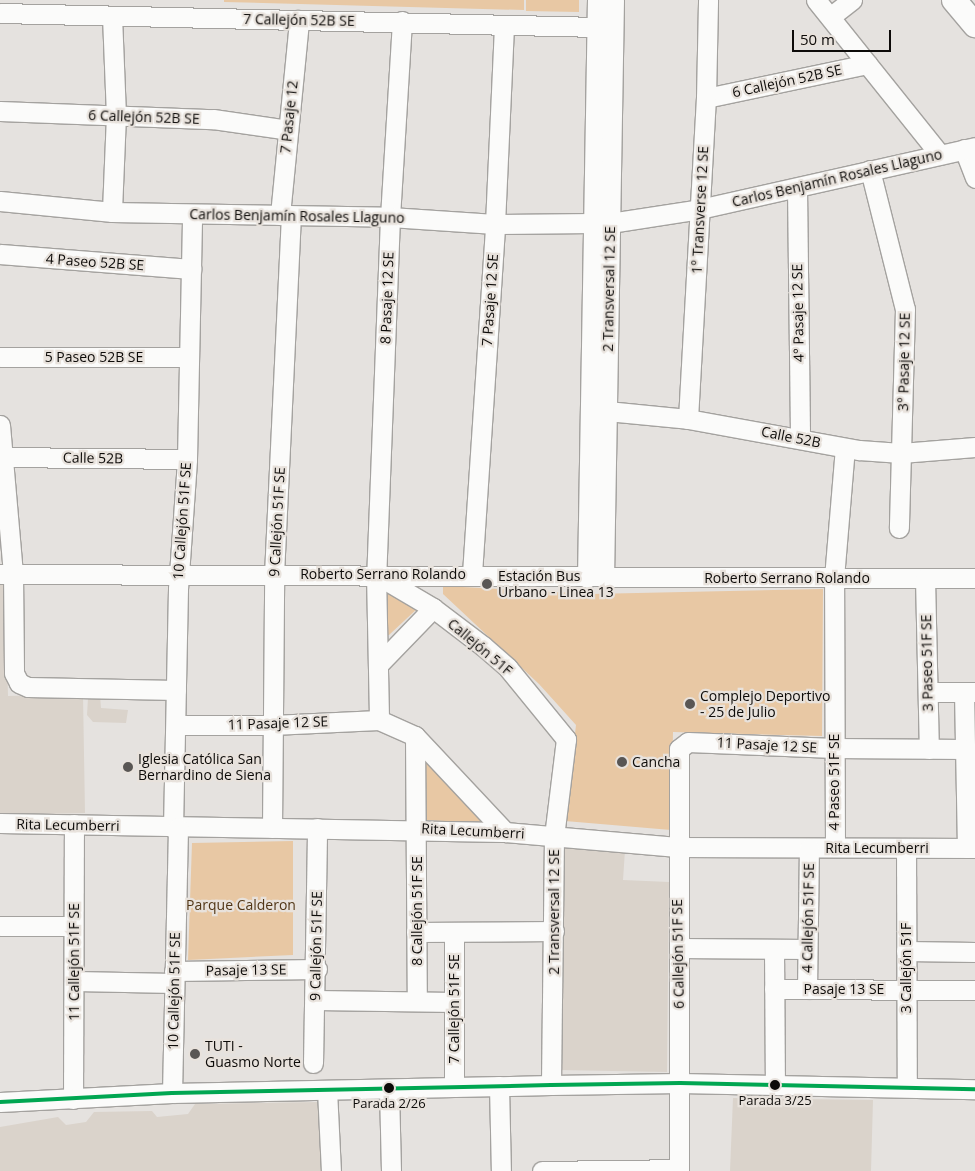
<!DOCTYPE html>
<meta charset="utf-8">
<style>
body{margin:0}
#map{position:relative;width:975px;height:1171px;overflow:hidden;background:#e5e2df;font-family:"Open Sans",sans-serif}
div>[style]{position:absolute}
.built>*{inset:0;background:#dad3cb}
.green>*{inset:0;background:#e8c8a4}
.roads{filter:drop-shadow(1px 0 #a4a29f) drop-shadow(-1px 0 #a4a29f) drop-shadow(0 1px #a4a29f) drop-shadow(0 -1px #a4a29f)}
.minor>*{height:19px;margin:-9.5px;padding:0 9.5px;transform-origin:9.5px;border-radius:9.5px;background:#fbfbfa}
.major>*{height:24px;margin:-12px;padding:0 12px;transform-origin:12px;border-radius:12px;background:#fbfbfa}
.bus-1>*{height:4px;margin:-2px;padding:0 2px;transform-origin:2px;border-radius:2px;background:#00a651}
.dots>*{width:14px;height:14px;translate:-50% -50%;box-sizing:border-box;border:2px solid #e8e2dc;border-radius:50%}
span{translate:-50% -50%;white-space:nowrap;text-align:center;line-height:1.15;-webkit-text-stroke:4.5px #e8e2dc;paint-order:stroke}
.bus-label{font-size:13px;color:#0d0b09}
.street-label{font-size:14px;color:#0d0b09}
.poi-label{font-size:14px;color:#0d0b09}
.left{translate:0 -50%;text-align:left}
.park-label{font-size:14px;color:#513616}
.scale{position:absolute;left:792px;top:30px;width:99px;height:22px;box-sizing:border-box;border:2px solid #0d0b09;border-top:0;padding-left:6px;font-size:15px;line-height:18px;white-space:nowrap;color:#0d0b09;-webkit-text-stroke:4px #e8e2dc;paint-order:stroke}
</style>
<div id="map">
<div class="built">
<i style="clip-path:polygon(0 582px,5px 582px,8px 696px,83px 694px,85px 813px,0 815px)"></i>
<i style="clip-path:polygon(100px 695px,101px 708px,128px 710px,126px 723px,93px 722px,87px 715px,88px 698px)"></i>
<i style="clip-path:polygon(563px 846px,625px 850px,623px 880px,669px 882px,667px 1072px,559px 1070px)"></i>
<i style="clip-path:polygon(733px 1098px,873px 1100px,871px 1171px,730px 1171px)"></i>
<i style="clip-path:polygon(322px 1102px,323px 1171px,0 1171px,0 1127px,58px 1117px,66px 1125px,86px 1122px,94px 1112px,152px 1111px,157px 1117px,188px 1114px,195px 1104px)"></i>
</div>
<div class="green">
<i style="clip-path:polygon(224px 0,524px 0,524px 10px,224px 2px)"></i>
<i style="clip-path:polygon(526px 0,579px 0,579px 12px,526px 11px)"></i>
<i style="clip-path:polygon(443px 586px,591px 594px,823px 589px,822px 736px,673px 732px,671px 830px,565px 821px,576px 725px,539px 684px,443px 594px)"></i>
<i style="clip-path:polygon(385px 587px,419px 607px,389px 635px,385px 635px)"></i>
<i style="clip-path:polygon(424px 752px,489px 823px,422px 820px)"></i>
<i style="clip-path:polygon(293px 841px,293px 955px,188px 960px,192px 843px)"></i>
</div>
<div class="roads">
<div class="minor">
<i style="left:816px;top:0;width:198px;rotate:51.3deg"></i>
<i style="left:0;top:13px;width:597px;rotate:1.34deg"></i>
<i style="left:112px;top:16px;width:99px;rotate:87.7deg"></i>
<i style="left:116px;top:115px;width:97px;rotate:92.4deg"></i>
<i style="left:830px;top:17px;width:28px;rotate:-38deg"></i>
<i style="left:402px;top:21px;width:196px;rotate:93.5deg"></i>
<i style="left:390px;top:217px;width:357px;rotate:92.2deg"></i>
<i style="left:376px;top:574px;width:146px;rotate:88.8deg"></i>
<i style="left:379px;top:720px;width:39px;rotate:24deg"></i>
<i style="left:415px;top:736px;width:265px;rotate:89.6deg"></i>
<i style="left:706px;top:98px;width:165px;rotate:-11.9deg"></i>
<i style="left:0;top:111px;width:213px;rotate:2.2deg"></i>
<i style="left:213px;top:119px;width:76px;rotate:8.3deg"></i>
<i style="left:964px;top:149px;width:31px;rotate:69deg"></i>
<i style="left:870px;top:170px;width:143px;rotate:75.9deg"></i>
<i style="left:905px;top:309px;width:219px;rotate:91.6deg"></i>
<i style="left:797px;top:188px;width:249px;rotate:89.3deg"></i>
<i style="left:0;top:201px;width:113px;rotate:5.6deg"></i>
<i style="left:112px;top:212px;width:278px;rotate:1deg"></i>
<i style="left:390px;top:217px;width:105px;rotate:3.8deg"></i>
<i style="left:495px;top:224px;width:98px;rotate:-0.6deg"></i>
<i style="left:280px;top:215px;width:196px;rotate:-84.4deg"></i>
<i style="left:610px;top:223px;width:91px;rotate:-8.8deg"></i>
<i style="left:700px;top:209px;width:282px;rotate:-12.7deg"></i>
<i style="left:0;top:254px;width:192px;rotate:4.5deg"></i>
<i style="left:0;top:357px;width:189px"></i>
<i style="left:607px;top:411px;width:81px;rotate:5.6deg"></i>
<i style="left:688px;top:419px;width:174px;rotate:10.3deg"></i>
<i style="left:859px;top:450px;width:42px;rotate:4.1deg"></i>
<i style="left:901px;top:453px;width:74px;rotate:-4.6deg"></i>
<i style="left:688px;top:419px;width:322px;rotate:-86.8deg"></i>
<i style="left:706px;top:98px;width:98px;rotate:-88.8deg"></i>
<i style="left:0;top:425px;width:150px;rotate:85deg"></i>
<i style="left:13px;top:574px;width:99px;rotate:89.4deg"></i>
<i style="left:14px;top:673px;width:11px;rotate:63deg"></i>
<i style="left:19px;top:683px;width:10px;rotate:24deg"></i>
<i style="left:28px;top:687px;width:148px;rotate:1.2deg"></i>
<i style="left:0;top:457px;width:187px;rotate:0.6deg"></i>
<i style="left:0;top:574px;width:975px;rotate:0.24deg"></i>
<i style="left:472px;top:574px;width:351px;rotate:-86.2deg"></i>
<i style="left:495px;top:224px;width:199px;rotate:-87.4deg"></i>
<i style="left:377px;top:575px;width:65px;rotate:30.5deg"></i>
<i style="left:433px;top:608px;width:63px;rotate:37.2deg"></i>
<i style="left:483px;top:646px;width:33px;rotate:41deg"></i>
<i style="left:508px;top:668px;width:92px;rotate:50.8deg"></i>
<i style="left:566px;top:739px;width:99px;rotate:97deg"></i>
<i style="left:554px;top:837px;width:248px;rotate:90.7deg"></i>
<i style="left:587px;top:578px;width:578px;rotate:-89.01deg"></i>
<i style="left:604px;top:578px;width:578px;rotate:-89.01deg"></i>
<i style="left:925px;top:578px;width:171px;rotate:88.7deg"></i>
<i style="left:379px;top:664px;width:78px;rotate:-46deg"></i>
<i style="left:928px;top:692px;width:47px"></i>
<i style="left:964px;top:692px;width:156px;rotate:88.9deg"></i>
<i style="left:176px;top:725px;width:96px"></i>
<i style="left:272px;top:725px;width:107px;rotate:-2.7deg"></i>
<i style="left:415px;top:736px;width:132px;rotate:46.8deg"></i>
<i style="left:0;top:823px;width:505px;rotate:1.02deg"></i>
<i style="left:505px;top:832px;width:173px;rotate:5deg"></i>
<i style="left:677px;top:847px;width:298px;rotate:0.2deg"></i>
<i style="left:173px;top:828px;width:239px;rotate:-88.8deg"></i>
<i style="left:178px;top:589px;width:130px;rotate:-86deg"></i>
<i style="left:187px;top:459px;width:245px;rotate:-88.8deg"></i>
<i style="left:272px;top:828px;width:253px;rotate:-89.5deg"></i>
<i style="left:274px;top:575px;width:360px;rotate:-87.3deg"></i>
<i style="left:835px;top:846px;width:268px;rotate:-90.2deg"></i>
<i style="left:834px;top:578px;width:130px;rotate:-85.2deg"></i>
<i style="left:906px;top:848px;width:239px;rotate:89.8deg"></i>
<i style="left:0;top:926px;width:73px"></i>
<i style="left:416px;top:932px;width:138px;rotate:-0.4deg"></i>
<i style="left:454px;top:932px;width:155px;rotate:90deg"></i>
<i style="left:679px;top:948px;width:128px;rotate:0.4deg"></i>
<i style="left:774px;top:949px;width:136px;rotate:89.6deg"></i>
<i style="left:906px;top:951px;width:69px;rotate:0.8deg"></i>
<i style="left:174px;top:971px;width:143px;rotate:-0.8deg"></i>
<i style="left:75px;top:981px;width:99px;rotate:1.2deg"></i>
<i style="left:774px;top:989px;width:201px;rotate:0.3deg"></i>
<i style="left:807px;top:989px;width:141px;rotate:-89.2deg"></i>
<i style="left:316px;top:1000px;width:138px;rotate:0.8deg"></i>
<i style="left:313px;top:1063px;width:235px;rotate:-89deg"></i>
<i style="left:499px;top:1086px;width:85px;rotate:88.7deg"></i>
<i style="left:389px;top:1089px;width:82px;rotate:88.6deg"></i>
<i style="left:327px;top:1090px;width:81px;rotate:87.2deg"></i>
<i style="left:172px;top:1093px;width:265px;rotate:-88.7deg"></i>
<i style="left:73px;top:1099px;width:275px;rotate:-89.8deg"></i>
<i style="left:0;top:1102px;width:172px;rotate:-3deg"></i>
<i style="left:172px;top:1093px;width:379px;rotate:-1.2deg"></i>
<i style="left:551px;top:1085px;width:129px;rotate:-0.9deg"></i>
<i style="left:680px;top:1083px;width:295px;rotate:1.2deg"></i>
<i style="left:542px;top:1171px;width:137px;rotate:-0.8deg"></i>
<i style="left:679px;top:1171px;width:422px;rotate:-90deg"></i>
<i style="left:679px;top:749px;width:11px;rotate:-38deg"></i>
<i style="left:688px;top:742px;width:146px;rotate:2.4deg"></i>
<i style="left:834px;top:748px;width:131px;rotate:0.4deg"></i>
</div>
<div class="major">
<i style="left:954px;top:0;width:33px;rotate:50deg"></i>
</div>
</div>
<div class="bus-1">
<i style="left:0;top:1102px;width:172px;rotate:-3deg"></i>
<i style="left:172px;top:1093px;width:379px;rotate:-1.2deg"></i>
<i style="left:551px;top:1085px;width:129px;rotate:-0.9deg"></i>
<i style="left:680px;top:1083px;width:295px;rotate:1.2deg"></i>
</div>
<div class="dots">
<i style="left:487px;top:584px;background:#595654"></i>
<i style="left:690px;top:704px;background:#595654"></i>
<i style="left:622px;top:762px;background:#595654"></i>
<i style="left:128px;top:767px;background:#595654"></i>
<i style="left:195px;top:1054px;background:#595654"></i>
<i style="left:775px;top:1085px;background:#0d0b09"></i>
<i style="left:389px;top:1088px;background:#0d0b09"></i>
</div>
<div class="bus-label">
<span style="left:775px;top:1100px">Parada 3/25</span>
<span style="left:389px;top:1103px">Parada 2/26</span>
</div>
<div class="street-label">
<span style="left:299px;top:20px;rotate:1deg">7 Callejón 52B SE</span>
<span style="left:787px;top:81px;rotate:-12deg">6 Callejón 52B SE</span>
<span style="left:144px;top:117px;rotate:2deg">6 Callejón 52B SE</span>
<span style="left:289px;top:117px;rotate:-84deg">7 Pasaje 12</span>
<span style="left:837px;top:178px;rotate:-13deg">Carlos Benjamín Rosales Llaguno</span>
<span style="left:700px;top:210px;rotate:-87deg">1° Transverse 12 SE</span>
<span style="left:297px;top:216px;rotate:1deg">Carlos Benjamín Rosales Llaguno</span>
<span style="left:95px;top:262px;rotate:4deg">4 Paseo 52B SE</span>
<span style="left:609px;top:289px;rotate:-89deg">2 Transversal 12 SE</span>
<span style="left:387px;top:298px;rotate:-88deg">8 Pasaje 12 SE</span>
<span style="left:490px;top:300px;rotate:-86deg">7 Pasaje 12 SE</span>
<span style="left:798px;top:313px;rotate:-91deg">4° Pasaje 12 SE</span>
<span style="left:94px;top:357px">5 Paseo 52B SE</span>
<span style="left:904px;top:362px;rotate:-89deg">3° Pasaje 12 SE</span>
<span style="left:791px;top:437px;rotate:11deg">Calle 52B</span>
<span style="left:93px;top:458px;rotate:1deg">Calle 52B</span>
<span style="left:182px;top:521px;rotate:-86deg">10 Callejón 51F SE</span>
<span style="left:277px;top:522px;rotate:-87deg">9 Callejón 51F SE</span>
<span style="left:383px;top:574px">Roberto Serrano Rolando</span>
<span style="left:787px;top:578px">Roberto Serrano Rolando</span>
<span style="left:480px;top:647px;rotate:40deg">Callejón 51F</span>
<span style="left:927px;top:663px;rotate:-91deg">3 Paseo 51F SE</span>
<span style="left:278px;top:723px;rotate:-2deg">11 Pasaje 12 SE</span>
<span style="left:767px;top:745px;rotate:3deg">11 Pasaje 12 SE</span>
<span style="left:834px;top:782px;rotate:-90deg">4 Paseo 51F SE</span>
<span style="left:68px;top:825px;rotate:1deg">Rita Lecumberri</span>
<span style="left:473px;top:831px;rotate:3deg">Rita Lecumberri</span>
<span style="left:877px;top:848px">Rita Lecumberri</span>
<span style="left:417px;top:911px;rotate:-90deg">8 Callejón 51F SE</span>
<span style="left:554px;top:912px;rotate:-90deg">2 Transversal 12 SE</span>
<span style="left:808px;top:918px;rotate:-89deg">4 Callejón 51F SE</span>
<span style="left:316px;top:946px;rotate:-89deg">9 Callejón 51F SE</span>
<span style="left:678px;top:954px;rotate:-91deg">6 Callejón 51F SE</span>
<span style="left:74px;top:962px;rotate:-90deg">11 Callejón 51F SE</span>
<span style="left:906px;top:968px;rotate:-90deg">3 Callejón 51F</span>
<span style="left:246px;top:970px;rotate:-1deg">Pasaje 13 SE</span>
<span style="left:844px;top:989px">Pasaje 13 SE</span>
<span style="left:174px;top:991px;rotate:-89deg">10 Callejón 51F SE</span>
<span style="left:454px;top:1009px;rotate:-90deg">7 Callejón 51F SE</span>
</div>
<div class="poi-label">
<span class="left" style="left:498px;top:584px">Estación Bus<br>Urbano - Linea 13</span>
<span class="left" style="left:700px;top:704px">Complejo Deportivo<br>- 25 de Julio</span>
<span class="left" style="left:138px;top:767px">Iglesia Católica San<br>Bernardino de Siena</span>
<span class="left" style="left:632px;top:762px">Cancha</span>
<span class="left" style="left:205px;top:1054px">TUTI -<br>Guasmo Norte</span>
</div>
<div class="park-label">
<span style="left:241px;top:905px">Parque Calderon</span>
</div>
<div class="scale">50 m</div>
</div>
